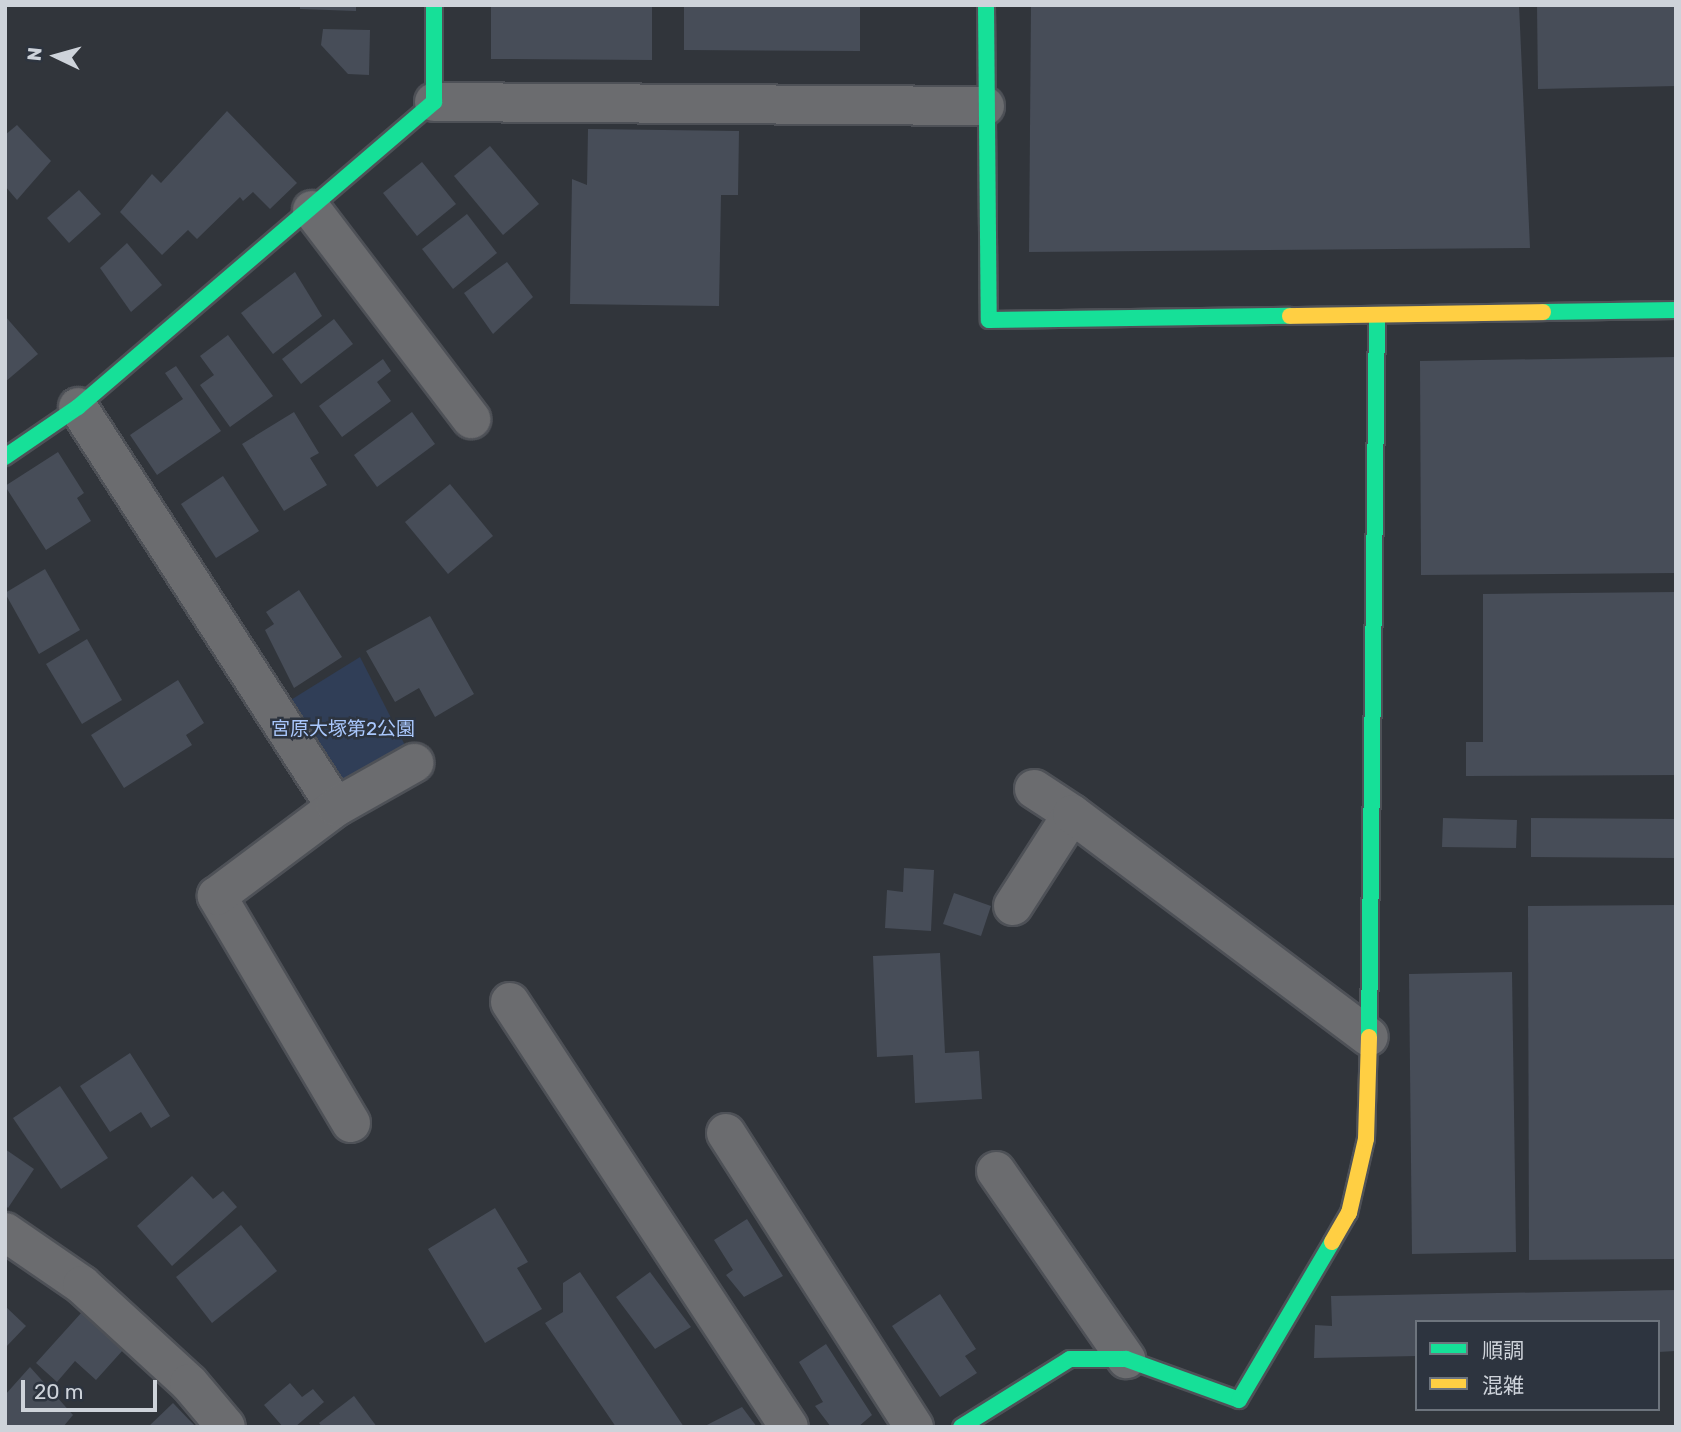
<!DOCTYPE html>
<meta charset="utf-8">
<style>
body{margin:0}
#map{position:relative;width:1681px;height:1432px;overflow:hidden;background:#31353b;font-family:Rubik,"Noto Sans JP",sans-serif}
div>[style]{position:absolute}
.green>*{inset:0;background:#303e57}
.building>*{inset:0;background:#474d58}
.roads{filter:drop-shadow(2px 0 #4e5157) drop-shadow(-2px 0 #4e5157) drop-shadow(0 2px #4e5157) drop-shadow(0 -2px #4e5157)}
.street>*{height:38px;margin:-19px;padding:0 19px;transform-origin:19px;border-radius:19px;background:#6b6c6f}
.fast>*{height:16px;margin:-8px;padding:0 8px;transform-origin:8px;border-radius:8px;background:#16e098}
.slow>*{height:16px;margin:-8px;padding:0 8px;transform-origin:8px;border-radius:8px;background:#ffcf43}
span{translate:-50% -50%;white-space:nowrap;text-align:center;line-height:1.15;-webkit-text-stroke:5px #2d343f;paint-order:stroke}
.park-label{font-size:19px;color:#a9c7fc}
.frame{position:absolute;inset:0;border:7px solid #ced3da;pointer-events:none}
.legend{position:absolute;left:1415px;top:1320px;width:245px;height:91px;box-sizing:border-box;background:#2d343f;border:2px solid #6d747d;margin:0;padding:9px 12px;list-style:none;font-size:21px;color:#ced3da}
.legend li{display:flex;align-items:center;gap:14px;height:35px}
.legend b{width:35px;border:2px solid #6d747d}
.north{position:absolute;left:21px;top:21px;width:70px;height:70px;-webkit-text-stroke:5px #2d343f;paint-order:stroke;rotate:275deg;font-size:19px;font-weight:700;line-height:28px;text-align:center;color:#ced3da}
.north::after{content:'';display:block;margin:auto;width:24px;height:32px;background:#ced3da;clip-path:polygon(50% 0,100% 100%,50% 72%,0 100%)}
.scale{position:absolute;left:21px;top:1380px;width:136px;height:32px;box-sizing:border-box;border:4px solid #ced3da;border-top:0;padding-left:9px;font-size:21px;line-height:24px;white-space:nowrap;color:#ced3da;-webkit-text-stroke:5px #2d343f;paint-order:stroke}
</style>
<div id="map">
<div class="green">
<i style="clip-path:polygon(360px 657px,414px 763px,336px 807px,273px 711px)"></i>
</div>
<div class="building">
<i style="clip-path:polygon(300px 5px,356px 5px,356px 11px,300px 9px)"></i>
<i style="clip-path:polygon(491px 5px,652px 5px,652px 60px,491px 59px)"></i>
<i style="clip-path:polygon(684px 5px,860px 5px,860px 51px,684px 50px)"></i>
<i style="clip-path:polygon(1031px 5px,1519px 5px,1530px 248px,1029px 252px)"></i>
<i style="clip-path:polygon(1537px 5px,1676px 5px,1676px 86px,1538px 89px)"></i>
<i style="clip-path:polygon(323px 29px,370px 30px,369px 75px,348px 74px,321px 45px)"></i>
<i style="clip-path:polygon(227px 111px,297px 183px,270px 209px,253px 192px,243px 201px,240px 197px,197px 239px,188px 230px,162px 255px,120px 212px,152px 174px,161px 183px)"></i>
<i style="clip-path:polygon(17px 125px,51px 161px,17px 200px,5px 186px,5px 135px)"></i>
<i style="clip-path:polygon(588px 129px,739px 131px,738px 195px,721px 195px,719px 306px,570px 304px,572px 179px,587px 185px)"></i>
<i style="clip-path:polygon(490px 146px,539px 204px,503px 235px,454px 176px)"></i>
<i style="clip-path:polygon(422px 162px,456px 204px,417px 236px,383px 193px)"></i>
<i style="clip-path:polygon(79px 190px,101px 214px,69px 243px,47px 218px)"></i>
<i style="clip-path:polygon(467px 214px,497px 253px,453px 289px,422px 249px)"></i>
<i style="clip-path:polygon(127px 243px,162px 285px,131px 312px,100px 268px)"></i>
<i style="clip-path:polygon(507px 262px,533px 297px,493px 334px,464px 293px)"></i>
<i style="clip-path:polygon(295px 272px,322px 316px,273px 354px,241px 313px)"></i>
<i style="clip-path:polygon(5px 316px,38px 354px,5px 382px)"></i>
<i style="clip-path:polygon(334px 319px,353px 344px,301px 384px,282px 359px)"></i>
<i style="clip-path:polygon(228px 335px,273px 396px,230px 427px,200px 385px,214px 375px,200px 356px)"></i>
<i style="clip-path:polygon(1676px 357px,1676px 573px,1421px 575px,1420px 361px)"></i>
<i style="clip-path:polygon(383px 359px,391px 371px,377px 382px,391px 401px,342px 437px,319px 406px)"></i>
<i style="clip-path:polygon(176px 366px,221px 431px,157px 475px,130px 435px,183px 399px,165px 373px)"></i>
<i style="clip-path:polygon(294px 412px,319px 453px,310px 458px,327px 485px,284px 511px,242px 444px)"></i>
<i style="clip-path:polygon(412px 412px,435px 444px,377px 487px,354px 455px)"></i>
<i style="clip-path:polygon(58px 452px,84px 493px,77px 498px,91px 521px,46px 550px,5px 486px)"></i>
<i style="clip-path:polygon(223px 476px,259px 531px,216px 558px,181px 504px)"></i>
<i style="clip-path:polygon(450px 484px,493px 536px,448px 574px,405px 522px)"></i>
<i style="clip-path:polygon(45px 569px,80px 630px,39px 654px,5px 593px)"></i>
<i style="clip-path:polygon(299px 590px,342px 657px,294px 688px,265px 630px,274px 624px,266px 612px)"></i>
<i style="clip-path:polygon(1676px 592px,1676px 775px,1466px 776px,1466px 742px,1483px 742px,1483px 594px)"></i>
<i style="clip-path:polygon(430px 616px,474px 694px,435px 717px,419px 688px,395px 702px,366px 651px)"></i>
<i style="clip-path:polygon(87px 639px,122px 700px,82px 724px,46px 664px)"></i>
<i style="clip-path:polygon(178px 680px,204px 723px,186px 735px,192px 745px,124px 788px,91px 735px)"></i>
<i style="clip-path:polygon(1443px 818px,1517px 820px,1516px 848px,1442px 847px)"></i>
<i style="clip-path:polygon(1531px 818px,1676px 819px,1676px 858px,1531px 857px)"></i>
<i style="clip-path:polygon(904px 868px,934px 870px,931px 931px,885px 928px,887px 890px,903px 892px)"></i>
<i style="clip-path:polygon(954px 893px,991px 906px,981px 936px,943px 924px)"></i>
<i style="clip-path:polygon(1676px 905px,1676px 1259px,1529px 1260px,1528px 906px)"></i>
<i style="clip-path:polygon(940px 953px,945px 1053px,979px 1051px,982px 1099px,915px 1103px,913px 1055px,877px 1057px,873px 956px)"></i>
<i style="clip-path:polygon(1512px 972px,1516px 1252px,1412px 1254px,1409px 974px)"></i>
<i style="clip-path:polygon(130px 1053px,170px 1116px,151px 1128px,141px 1112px,110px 1132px,80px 1086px)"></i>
<i style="clip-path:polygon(60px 1086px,108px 1158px,61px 1189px,13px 1118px)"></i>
<i style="clip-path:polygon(5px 1149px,34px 1169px,8px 1208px,5px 1205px)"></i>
<i style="clip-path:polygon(192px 1176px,213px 1199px,223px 1191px,237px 1207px,172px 1266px,137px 1226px)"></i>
<i style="clip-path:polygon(495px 1208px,528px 1262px,517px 1268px,542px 1309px,485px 1343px,428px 1249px)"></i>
<i style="clip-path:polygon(747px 1219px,783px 1276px,744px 1297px,726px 1275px,733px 1270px,714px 1240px)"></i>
<i style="clip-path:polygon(241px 1225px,277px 1271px,212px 1323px,176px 1277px)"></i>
<i style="clip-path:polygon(580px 1272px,684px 1427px,616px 1427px,545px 1323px,563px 1312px,563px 1283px)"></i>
<i style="clip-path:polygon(650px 1272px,691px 1327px,655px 1349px,616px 1297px)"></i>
<i style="clip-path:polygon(1676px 1290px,1676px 1351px,1658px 1352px,1658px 1322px,1417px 1322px,1417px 1356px,1314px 1358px,1315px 1325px,1332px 1326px,1331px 1296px)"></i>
<i style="clip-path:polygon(940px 1294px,976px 1349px,965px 1356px,977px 1373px,940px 1397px,892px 1326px)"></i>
<i style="clip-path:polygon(5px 1306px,26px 1326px,5px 1348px)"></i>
<i style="clip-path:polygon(82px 1312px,123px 1350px,96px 1380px,75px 1361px,57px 1382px,36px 1363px)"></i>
<i style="clip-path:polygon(826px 1344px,872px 1415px,858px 1427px,831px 1427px,815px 1406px,823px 1402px,799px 1362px)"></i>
<i style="clip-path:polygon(30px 1367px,73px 1415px,63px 1427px,5px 1427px,5px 1395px)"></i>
<i style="clip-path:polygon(290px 1383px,302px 1397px,313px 1389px,324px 1402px,295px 1427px,283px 1427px,264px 1405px)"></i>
<i style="clip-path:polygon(354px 1396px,377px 1427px,322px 1427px,319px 1423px)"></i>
<i style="clip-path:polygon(173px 1403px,196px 1427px,148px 1427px)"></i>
<i style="clip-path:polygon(742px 1407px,757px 1427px,703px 1427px)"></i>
</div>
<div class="roads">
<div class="street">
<i style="left:434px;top:102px;width:551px;rotate:0.42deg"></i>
<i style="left:312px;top:210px;width:263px;rotate:52.7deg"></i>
<i style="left:78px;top:407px;width:476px;rotate:57.2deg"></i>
<i style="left:1034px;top:789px;width:45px;rotate:33.3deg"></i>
<i style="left:1013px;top:906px;width:109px;rotate:-57.3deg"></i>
<i style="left:1072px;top:814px;width:371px;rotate:36.9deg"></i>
<i style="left:510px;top:1002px;width:508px;rotate:56.72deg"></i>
<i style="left:351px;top:1123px;width:264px;rotate:-120.6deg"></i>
<i style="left:217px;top:896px;width:149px;rotate:-36.8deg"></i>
<i style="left:336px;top:807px;width:90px;rotate:-29.4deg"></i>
<i style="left:726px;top:1133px;width:349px;rotate:57.4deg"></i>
<i style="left:996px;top:1171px;width:229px;rotate:55.3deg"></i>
<i style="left:5px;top:1232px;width:93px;rotate:34.5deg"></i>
<i style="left:82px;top:1285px;width:145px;rotate:42.5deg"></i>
<i style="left:189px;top:1383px;width:57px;rotate:49.9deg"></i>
</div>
<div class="fast">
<i style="left:986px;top:5px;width:315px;rotate:89.5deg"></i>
<i style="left:989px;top:320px;width:301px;rotate:-0.8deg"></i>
<i style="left:1543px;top:312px;width:133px;rotate:-0.9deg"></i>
<i style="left:5px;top:457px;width:88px;rotate:-34.4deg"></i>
<i style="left:78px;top:407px;width:469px;rotate:-40.6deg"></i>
<i style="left:434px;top:102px;width:97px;rotate:-90deg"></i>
<i style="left:1369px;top:1037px;width:722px;rotate:-89.37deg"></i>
<i style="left:961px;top:1427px;width:128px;rotate:-32deg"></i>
<i style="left:1070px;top:1359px;width:56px"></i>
<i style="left:1126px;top:1359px;width:120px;rotate:19.9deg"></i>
<i style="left:1239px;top:1400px;width:183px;rotate:-59.5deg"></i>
</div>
<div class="slow">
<i style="left:1290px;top:316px;width:253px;rotate:-0.9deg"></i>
<i style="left:1332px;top:1242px;width:34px;rotate:-60deg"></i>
<i style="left:1349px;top:1213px;width:76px;rotate:-77.1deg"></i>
<i style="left:1366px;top:1139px;width:102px;rotate:-88.3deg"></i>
</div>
</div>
<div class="park-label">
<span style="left:343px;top:729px">宮原大塚第2公園</span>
</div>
<div class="frame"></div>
<ul class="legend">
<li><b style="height:9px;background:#16e098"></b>順調</li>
<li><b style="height:9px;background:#ffcf43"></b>混雑</li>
</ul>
<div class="north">N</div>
<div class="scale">20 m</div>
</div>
